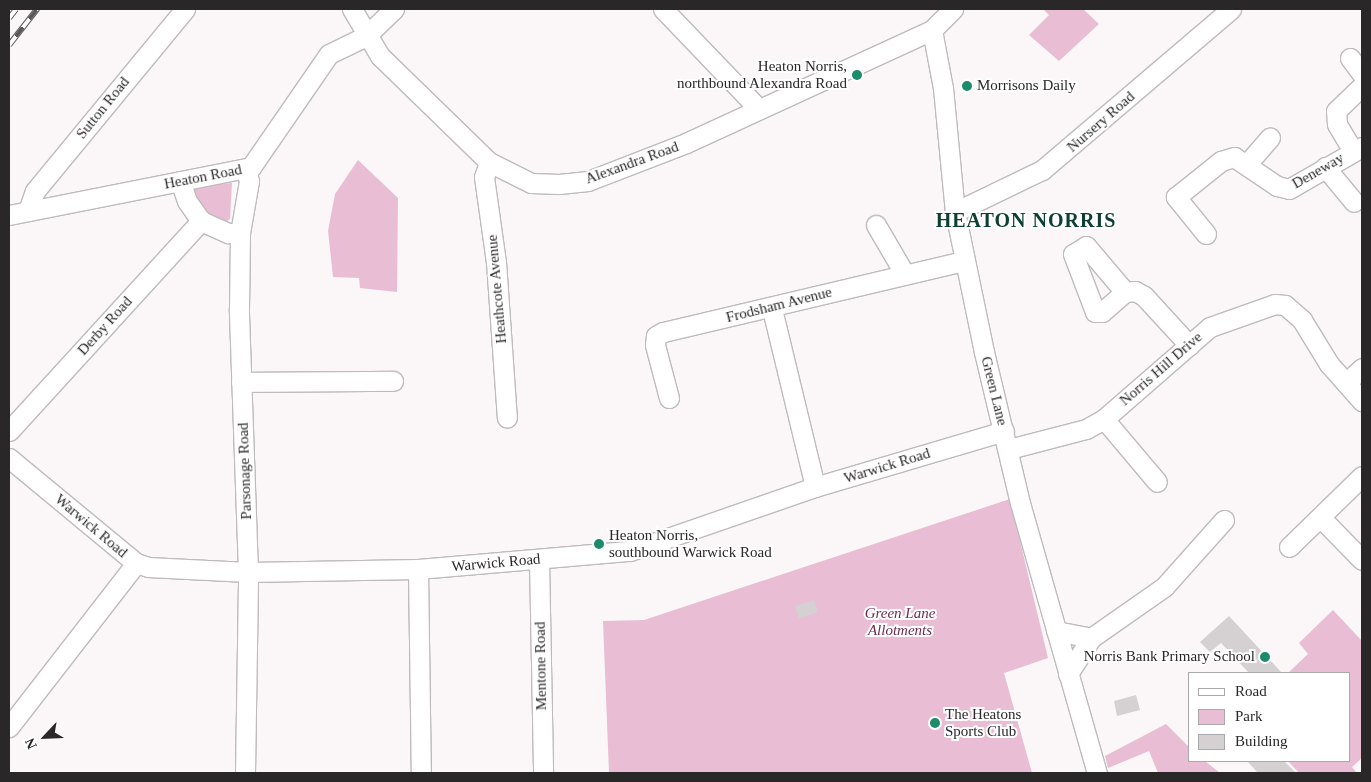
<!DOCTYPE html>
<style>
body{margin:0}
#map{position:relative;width:1371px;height:782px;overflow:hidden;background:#fbf6f8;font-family:"Times New Roman",serif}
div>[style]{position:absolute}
.green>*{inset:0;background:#e9bdd4}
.building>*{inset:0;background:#d5d0d2}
.roads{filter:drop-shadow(1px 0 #bfbbbd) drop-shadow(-1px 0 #bfbbbd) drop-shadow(0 1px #bfbbbd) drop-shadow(0 -1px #bfbbbd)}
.minor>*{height:19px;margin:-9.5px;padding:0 9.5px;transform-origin:9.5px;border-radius:9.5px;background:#fff}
.rail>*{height:5.5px;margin-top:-2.75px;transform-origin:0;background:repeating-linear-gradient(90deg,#fff 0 11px,#5b5859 0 22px);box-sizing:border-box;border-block:1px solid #5b5859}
.dots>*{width:14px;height:14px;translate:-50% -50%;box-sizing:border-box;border:2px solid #fff;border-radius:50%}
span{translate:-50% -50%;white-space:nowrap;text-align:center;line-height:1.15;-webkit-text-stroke:4px #fff;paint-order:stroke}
.poi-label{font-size:15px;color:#292728}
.right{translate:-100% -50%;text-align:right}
.left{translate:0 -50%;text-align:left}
.street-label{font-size:15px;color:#292728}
.park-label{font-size:15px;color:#6f2b53;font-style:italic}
.district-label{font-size:20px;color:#0d4031;font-weight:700;letter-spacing:1px}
.frame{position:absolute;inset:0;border:10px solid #292728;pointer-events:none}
.legend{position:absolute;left:1188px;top:672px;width:162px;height:90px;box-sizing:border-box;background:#fff;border:1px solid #a9a9a9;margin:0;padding:6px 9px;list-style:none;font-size:15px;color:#292728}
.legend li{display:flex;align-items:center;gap:10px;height:25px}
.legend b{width:25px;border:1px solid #a9a9a9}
.north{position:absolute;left:20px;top:712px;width:50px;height:50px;-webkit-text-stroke:4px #fff;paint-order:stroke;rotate:245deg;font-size:14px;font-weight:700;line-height:20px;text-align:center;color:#292728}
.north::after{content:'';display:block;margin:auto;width:18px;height:22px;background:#292728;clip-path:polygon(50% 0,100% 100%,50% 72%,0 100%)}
</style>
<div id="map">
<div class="green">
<i style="clip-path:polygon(1043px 9px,1083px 9px,1099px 24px,1059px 61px,1029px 35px,1049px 15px)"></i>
<i style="clip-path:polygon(358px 160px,398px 198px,397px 292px,360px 288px,359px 278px,333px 277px,328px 231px,335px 194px)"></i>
<i style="clip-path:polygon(232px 183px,230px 219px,226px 222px,202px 212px,191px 186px)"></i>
<i style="clip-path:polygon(1010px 499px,1048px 658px,1004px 673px,1032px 773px,609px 773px,603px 621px,644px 620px)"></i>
<i style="clip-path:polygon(1333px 610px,1362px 641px,1362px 758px,1352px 767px,1357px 773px,1299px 773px,1288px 761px,1350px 761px,1350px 673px,1288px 673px,1308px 654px,1299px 643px)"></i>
<i style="clip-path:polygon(1166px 724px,1190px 748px,1190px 761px,1205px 761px,1220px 773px,1158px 773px,1149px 751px,1108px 768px,1105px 756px)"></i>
</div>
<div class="building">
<i style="clip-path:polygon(814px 600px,818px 612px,799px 619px,795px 606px)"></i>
<i style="clip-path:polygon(1229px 616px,1282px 673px,1249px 673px,1221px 643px,1210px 652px,1200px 642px)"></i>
<i style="clip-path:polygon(1136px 695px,1140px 710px,1117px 716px,1114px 701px)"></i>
<i style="clip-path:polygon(1247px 761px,1284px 761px,1296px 773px,1258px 773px)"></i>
</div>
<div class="roads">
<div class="minor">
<i style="left:352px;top:9px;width:55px;rotate:59.2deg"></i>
<i style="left:380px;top:56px;width:152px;rotate:44.2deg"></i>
<i style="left:489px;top:162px;width:47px;rotate:26.6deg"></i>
<i style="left:531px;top:183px;width:28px;rotate:2deg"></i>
<i style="left:559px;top:184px;width:29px;rotate:-6deg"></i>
<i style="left:588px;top:181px;width:105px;rotate:-21.2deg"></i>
<i style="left:686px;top:143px;width:271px;rotate:-24.7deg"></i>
<i style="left:932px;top:30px;width:30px;rotate:-45deg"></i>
<i style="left:663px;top:9px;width:139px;rotate:46.2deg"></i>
<i style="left:932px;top:30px;width:59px;rotate:79.3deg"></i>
<i style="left:943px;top:88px;width:125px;rotate:84.5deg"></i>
<i style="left:955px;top:212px;width:143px;rotate:78.3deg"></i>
<i style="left:984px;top:352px;width:155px;rotate:76.6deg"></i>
<i style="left:1020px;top:503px;width:281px;rotate:74.1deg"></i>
<i style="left:1350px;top:58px;width:20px;rotate:53deg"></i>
<i style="left:1353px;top:151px;width:31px;rotate:-121deg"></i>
<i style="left:1337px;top:124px;width:13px;rotate:-94deg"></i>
<i style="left:1336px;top:111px;width:36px;rotate:-44deg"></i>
<i style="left:489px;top:162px;width:16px;rotate:108deg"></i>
<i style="left:484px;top:177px;width:86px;rotate:82deg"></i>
<i style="left:496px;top:262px;width:156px;rotate:86deg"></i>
<i style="left:1247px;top:164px;width:35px;rotate:-49deg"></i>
<i style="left:1325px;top:167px;width:45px;rotate:50.4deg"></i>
<i style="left:28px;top:211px;width:21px;rotate:-71deg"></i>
<i style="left:35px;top:191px;width:236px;rotate:-50.5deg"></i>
<i style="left:955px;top:212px;width:97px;rotate:-25.8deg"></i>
<i style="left:1042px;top:170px;width:248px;rotate:-40.4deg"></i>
<i style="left:9px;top:215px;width:247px;rotate:-11.2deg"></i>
<i style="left:251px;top:167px;width:137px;rotate:-55.4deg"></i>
<i style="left:329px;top:54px;width:41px;rotate:-25.9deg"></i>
<i style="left:366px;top:36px;width:39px;rotate:-44deg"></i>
<i style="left:201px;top:221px;width:30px;rotate:24deg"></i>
<i style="left:228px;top:233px;width:12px"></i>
<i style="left:876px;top:225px;width:56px;rotate:59.7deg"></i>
<i style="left:1206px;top:234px;width:48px;rotate:-129deg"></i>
<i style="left:1176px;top:197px;width:58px;rotate:-38.7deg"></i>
<i style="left:1221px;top:161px;width:14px;rotate:-17deg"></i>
<i style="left:1234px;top:157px;width:52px;rotate:34deg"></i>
<i style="left:1277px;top:186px;width:12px;rotate:14deg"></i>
<i style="left:1289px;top:189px;width:84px;rotate:-29.9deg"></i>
<i style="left:1125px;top:292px;width:60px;rotate:-130.3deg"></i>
<i style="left:1086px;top:246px;width:15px;rotate:148deg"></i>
<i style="left:1073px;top:254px;width:62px;rotate:69.2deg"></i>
<i style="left:1095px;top:312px;width:7px"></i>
<i style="left:1102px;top:312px;width:30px;rotate:-41deg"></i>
<i style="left:1125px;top:292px;width:10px;rotate:-6deg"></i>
<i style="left:1135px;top:291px;width:10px;rotate:29deg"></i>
<i style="left:1144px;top:296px;width:67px;rotate:47.4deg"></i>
<i style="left:772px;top:309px;width:183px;rotate:76.4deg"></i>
<i style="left:241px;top:382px;width:152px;rotate:-0.4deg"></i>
<i style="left:1346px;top:383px;width:22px;rotate:-43deg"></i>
<i style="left:669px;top:398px;width:55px;rotate:-104.8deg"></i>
<i style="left:655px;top:345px;width:9px;rotate:-84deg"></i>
<i style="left:656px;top:336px;width:8px;rotate:-30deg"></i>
<i style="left:663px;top:332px;width:309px;rotate:-13.3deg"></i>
<i style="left:1104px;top:419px;width:82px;rotate:49.9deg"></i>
<i style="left:9px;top:431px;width:285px;rotate:-47.6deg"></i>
<i style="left:201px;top:221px;width:24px;rotate:-125deg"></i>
<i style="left:187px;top:201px;width:21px;rotate:-109deg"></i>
<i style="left:1009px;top:449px;width:80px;rotate:-14.6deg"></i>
<i style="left:1086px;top:429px;width:21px;rotate:-29deg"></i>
<i style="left:1104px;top:419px;width:140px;rotate:-41deg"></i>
<i style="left:1210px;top:327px;width:69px;rotate:-19.5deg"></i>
<i style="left:1275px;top:304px;width:10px;rotate:6deg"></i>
<i style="left:1285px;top:305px;width:23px;rotate:41deg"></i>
<i style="left:1302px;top:320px;width:52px;rotate:58.5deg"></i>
<i style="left:1329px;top:364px;width:50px;rotate:48.3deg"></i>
<i style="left:9px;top:458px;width:165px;rotate:39.6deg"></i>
<i style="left:136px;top:563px;width:13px;rotate:18deg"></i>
<i style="left:148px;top:567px;width:100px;rotate:2.9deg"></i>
<i style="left:248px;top:572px;width:170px;rotate:-1deg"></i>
<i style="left:418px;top:569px;width:213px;rotate:-4.9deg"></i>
<i style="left:630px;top:551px;width:196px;rotate:-19.1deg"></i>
<i style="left:815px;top:487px;width:197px;rotate:-16.5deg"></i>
<i style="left:1320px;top:517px;width:60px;rotate:45.7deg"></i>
<i style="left:1289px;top:547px;width:102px;rotate:-44.2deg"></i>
<i style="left:539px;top:559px;width:214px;rotate:88.9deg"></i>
<i style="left:418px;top:569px;width:204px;rotate:89.2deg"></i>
<i style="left:1056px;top:631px;width:36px;rotate:11deg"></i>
<i style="left:1068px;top:674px;width:43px;rotate:-57.4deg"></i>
<i style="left:1091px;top:638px;width:89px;rotate:-34.9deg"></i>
<i style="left:1164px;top:587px;width:90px;rotate:-48.2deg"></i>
<i style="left:9px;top:727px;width:207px;rotate:-52.2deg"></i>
<i style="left:245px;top:773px;width:201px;rotate:-89.1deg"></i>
<i style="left:248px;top:572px;width:264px;rotate:-92deg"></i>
<i style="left:239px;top:308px;width:75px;rotate:-89.2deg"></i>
<i style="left:240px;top:233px;width:53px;rotate:-80.2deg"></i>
<i style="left:249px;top:181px;width:12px;rotate:-104deg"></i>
</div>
</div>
<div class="rail">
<i style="left:9px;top:18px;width:11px;rotate:-52deg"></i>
<i style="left:9px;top:45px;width:46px;rotate:-52.1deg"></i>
</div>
<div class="dots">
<i style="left:857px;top:75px;background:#1b8b6b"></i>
<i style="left:967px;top:86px;background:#1b8b6b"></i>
<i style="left:599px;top:544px;background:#1b8b6b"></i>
<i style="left:1265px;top:657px;background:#1b8b6b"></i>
<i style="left:935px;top:723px;background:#1b8b6b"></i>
</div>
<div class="poi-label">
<span class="right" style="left:847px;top:75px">Heaton Norris,<br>northbound Alexandra Road</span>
<span class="left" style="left:977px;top:86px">Morrisons Daily</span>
<span class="left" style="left:609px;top:544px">Heaton Norris,<br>southbound Warwick Road</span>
<span class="right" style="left:1255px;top:657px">Norris Bank Primary School</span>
<span class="left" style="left:945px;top:723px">The Heatons<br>Sports Club</span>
</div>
<div class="street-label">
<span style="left:103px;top:108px;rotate:-51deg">Sutton Road</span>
<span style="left:1101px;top:122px;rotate:-41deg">Nursery Road</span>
<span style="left:632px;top:163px;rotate:-20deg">Alexandra Road</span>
<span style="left:1318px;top:171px;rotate:-30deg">Deneway</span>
<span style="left:203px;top:177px;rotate:-11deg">Heaton Road</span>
<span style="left:497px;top:289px;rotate:-95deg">Heathcote Avenue</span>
<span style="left:779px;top:305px;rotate:-14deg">Frodsham Avenue</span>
<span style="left:105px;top:326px;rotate:-48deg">Derby Road</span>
<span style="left:1161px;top:369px;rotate:-41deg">Norris Hill Drive</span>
<span style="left:994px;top:391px;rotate:76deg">Green Lane</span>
<span style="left:887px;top:466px;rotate:-17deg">Warwick Road</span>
<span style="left:245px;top:471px;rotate:-92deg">Parsonage Road</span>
<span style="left:91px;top:526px;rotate:40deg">Warwick Road</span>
<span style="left:496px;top:563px;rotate:-5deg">Warwick Road</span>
<span style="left:541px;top:666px;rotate:-91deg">Mentone Road</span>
</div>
<div class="park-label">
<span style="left:900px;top:622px">Green Lane<br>Allotments</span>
</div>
<div class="district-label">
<span style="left:1026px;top:220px">HEATON NORRIS</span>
</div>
<div class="frame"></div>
<ul class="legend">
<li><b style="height:6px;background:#fff"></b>Road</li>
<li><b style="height:14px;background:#e9bdd4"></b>Park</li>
<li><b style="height:14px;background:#d5d0d2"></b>Building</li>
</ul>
<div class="north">N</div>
</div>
